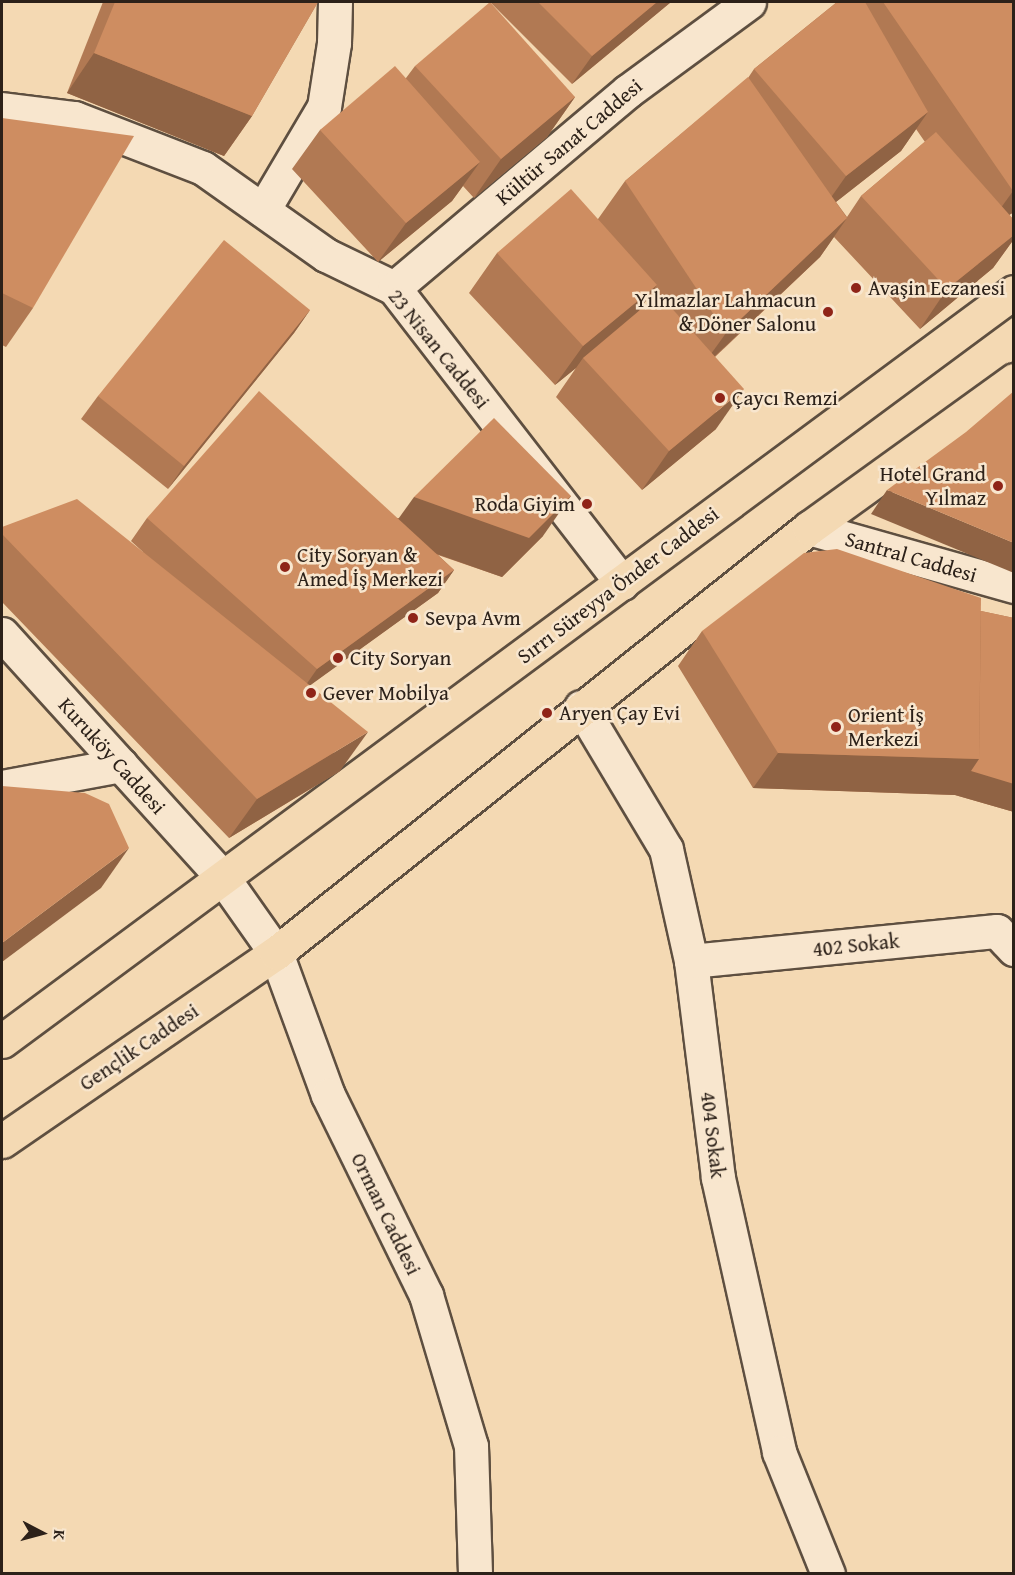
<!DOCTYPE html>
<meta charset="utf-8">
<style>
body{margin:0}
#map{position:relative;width:1015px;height:1575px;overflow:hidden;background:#f4d9b3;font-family:"Gentium Book Plus",serif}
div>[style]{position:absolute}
.roads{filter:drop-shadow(2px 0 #5e4f40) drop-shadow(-2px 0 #5e4f40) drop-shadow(0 2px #5e4f40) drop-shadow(0 -2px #5e4f40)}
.minor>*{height:33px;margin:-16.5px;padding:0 16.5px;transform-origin:16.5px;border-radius:16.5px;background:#f8e6ce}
.major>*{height:33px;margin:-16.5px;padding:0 16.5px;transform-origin:16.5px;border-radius:16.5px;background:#f4d9b3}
.wall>*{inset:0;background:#b17953}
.shaded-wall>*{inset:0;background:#906344}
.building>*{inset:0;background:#ce8d61}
.dots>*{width:16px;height:16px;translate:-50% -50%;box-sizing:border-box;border:3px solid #f8e6ce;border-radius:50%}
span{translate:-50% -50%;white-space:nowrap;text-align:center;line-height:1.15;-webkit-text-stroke:5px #f8e6ce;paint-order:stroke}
.street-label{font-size:21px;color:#2c2119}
.poi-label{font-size:21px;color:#2c2119}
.left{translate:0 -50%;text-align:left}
.right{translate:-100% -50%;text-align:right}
.frame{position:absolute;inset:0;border:3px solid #2c2119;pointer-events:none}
.north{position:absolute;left:12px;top:1503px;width:60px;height:60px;-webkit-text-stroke:4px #f8e6ce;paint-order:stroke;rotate:96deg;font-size:16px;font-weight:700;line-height:24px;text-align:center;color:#2c2119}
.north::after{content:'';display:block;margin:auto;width:21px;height:27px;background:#2c2119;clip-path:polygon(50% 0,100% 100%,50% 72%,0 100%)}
</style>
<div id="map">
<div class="roads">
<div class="minor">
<i style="left:2px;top:109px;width:73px;rotate:7.1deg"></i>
<i style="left:74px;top:118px;width:138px;rotate:21.2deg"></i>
<i style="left:203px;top:168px;width:151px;rotate:35.3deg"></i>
<i style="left:326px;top:255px;width:76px;rotate:25.9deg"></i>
<i style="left:394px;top:288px;width:373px;rotate:52.3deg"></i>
<i style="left:263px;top:210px;width:120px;rotate:-59.4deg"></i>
<i style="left:324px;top:107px;width:65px;rotate:-81.1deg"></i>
<i style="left:334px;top:43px;width:41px;rotate:-88.6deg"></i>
<i style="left:394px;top:288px;width:306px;rotate:-40.1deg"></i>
<i style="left:628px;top:91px;width:150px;rotate:-36.3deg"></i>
<i style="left:809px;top:528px;width:213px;rotate:15.8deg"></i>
<i style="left:2px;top:634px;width:329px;rotate:47.8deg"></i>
<i style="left:223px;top:878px;width:92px;rotate:54.8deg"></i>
<i style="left:276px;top:953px;width:151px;rotate:69.9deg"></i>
<i style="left:328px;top:1095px;width:223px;rotate:63.9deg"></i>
<i style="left:426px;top:1295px;width:158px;rotate:73.4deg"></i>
<i style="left:471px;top:1446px;width:128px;rotate:88.2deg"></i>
<i style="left:581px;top:707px;width:165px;rotate:59.1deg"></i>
<i style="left:666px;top:849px;width:115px;rotate:77.4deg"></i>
<i style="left:691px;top:961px;width:219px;rotate:82.9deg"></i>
<i style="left:718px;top:1178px;width:281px;rotate:77.4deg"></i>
<i style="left:779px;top:1452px;width:131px;rotate:68.1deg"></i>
<i style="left:2px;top:787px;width:121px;rotate:-10.5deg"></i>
<i style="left:691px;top:961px;width:307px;rotate:-5.6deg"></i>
<i style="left:997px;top:931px;width:25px;rotate:47deg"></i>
</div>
<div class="major">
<i style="left:2px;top:1041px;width:1259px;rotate:-36.51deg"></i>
<i style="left:2px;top:1141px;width:332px;rotate:-34.5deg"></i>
<i style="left:276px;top:953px;width:682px;rotate:-38.57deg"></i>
<i style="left:809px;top:528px;width:253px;rotate:-35.8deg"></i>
</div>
</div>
<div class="wall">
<i style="clip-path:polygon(103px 2px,318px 2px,252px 116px,224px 156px,67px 93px)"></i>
<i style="clip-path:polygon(490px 2px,671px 2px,572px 84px)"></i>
<i style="clip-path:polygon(evenodd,837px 2px,1014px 2px,1014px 212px,1009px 215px,1014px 220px,1014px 239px,993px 268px,920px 329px,834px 237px,820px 257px,715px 357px,716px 429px,642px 490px,556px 397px,576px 368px,555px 385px,469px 293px,497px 253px,598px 219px,625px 181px,748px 78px,754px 69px,837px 2px,916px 129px,925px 142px,861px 196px,847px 217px,836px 202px,901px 151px,916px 129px,837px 2px,648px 297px,651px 301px,638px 311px,648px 297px)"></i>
<i style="clip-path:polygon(415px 66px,575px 97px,547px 137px,474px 198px,463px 186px,452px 201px,378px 262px,292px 169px,320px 130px,406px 78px)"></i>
<i style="clip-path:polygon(2px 118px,33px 308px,6px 347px,2px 345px)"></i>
<i style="clip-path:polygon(310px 310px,294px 333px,168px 489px,81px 419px,98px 396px)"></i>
<i style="clip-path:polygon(147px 518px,398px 518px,543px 536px,502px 577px,438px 555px,454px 570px,438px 593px,310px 685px,340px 771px,229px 838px,2px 602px,2px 527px,143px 552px,131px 541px)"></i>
<i style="clip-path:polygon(981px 611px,1014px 618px,1014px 812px,955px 795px,753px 788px,678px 666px,702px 631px)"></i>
</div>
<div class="shaded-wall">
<i style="clip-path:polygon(657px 2px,671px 2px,572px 84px,592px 56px)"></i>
<i style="clip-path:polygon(94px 53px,252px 116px,224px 156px,67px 93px)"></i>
<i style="clip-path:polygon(575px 97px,547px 137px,474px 198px,501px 159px)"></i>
<i style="clip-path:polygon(928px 112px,901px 151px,818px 216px,846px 176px)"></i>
<i style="clip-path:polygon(480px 162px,452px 201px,378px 262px,406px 223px)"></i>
<i style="clip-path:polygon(1014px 190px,1014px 212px,985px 230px,1013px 191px)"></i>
<i style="clip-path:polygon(847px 218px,820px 257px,698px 372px,726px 333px)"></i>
<i style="clip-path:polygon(1014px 235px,1014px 239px,993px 268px,920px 329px,947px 289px)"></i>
<i style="clip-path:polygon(657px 285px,629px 325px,583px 358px,576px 368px,555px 385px,583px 346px)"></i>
<i style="clip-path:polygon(310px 310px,294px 333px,168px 489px,184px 466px)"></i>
<i style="clip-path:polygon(744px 389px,716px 429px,642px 490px,669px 451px)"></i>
<i style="clip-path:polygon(887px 490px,1014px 543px,1014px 573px,871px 514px)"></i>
<i style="clip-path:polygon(571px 496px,543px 536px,502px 577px,386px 536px,414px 497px)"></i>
<i style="clip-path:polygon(454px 570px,438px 593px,301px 692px,317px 669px)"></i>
<i style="clip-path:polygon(368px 732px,340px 771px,229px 838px,257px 799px)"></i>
<i style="clip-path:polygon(778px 753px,979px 759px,1014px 784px,1014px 812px,955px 795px,753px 788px)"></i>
<i style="clip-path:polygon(129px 848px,101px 888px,2px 962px,2px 943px)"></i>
</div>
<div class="building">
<i style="clip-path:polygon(115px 2px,318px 2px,252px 116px,94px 53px)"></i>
<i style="clip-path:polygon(490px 2px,575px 97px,501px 159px,415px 66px)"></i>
<i style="clip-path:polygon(538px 2px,657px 2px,592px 56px)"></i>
<i style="clip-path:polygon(837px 2px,865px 2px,928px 112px,846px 176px,754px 69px)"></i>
<i style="clip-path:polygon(883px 2px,1014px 2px,1014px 190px,1013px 191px)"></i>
<i style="clip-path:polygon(395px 66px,480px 162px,406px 223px,320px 130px)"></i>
<i style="clip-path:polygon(748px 77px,847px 218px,726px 333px,625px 181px)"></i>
<i style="clip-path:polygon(2px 118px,134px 136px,33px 308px,2px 293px)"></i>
<i style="clip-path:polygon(936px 132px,1014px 220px,1014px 235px,947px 289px,861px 196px)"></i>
<i style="clip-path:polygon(571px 189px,657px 285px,583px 346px,497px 253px)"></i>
<i style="clip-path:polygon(224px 240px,310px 310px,184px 466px,98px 396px)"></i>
<i style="clip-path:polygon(659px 294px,744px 389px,669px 451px,583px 358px)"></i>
<i style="clip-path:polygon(259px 391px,454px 570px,317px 669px,147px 518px)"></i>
<i style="clip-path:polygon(1014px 391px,1014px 543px,887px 490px,966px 432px)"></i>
<i style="clip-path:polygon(494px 418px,571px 496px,529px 538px,414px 497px)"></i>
<i style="clip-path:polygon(77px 499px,368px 732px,257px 799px,2px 534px,2px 527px)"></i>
<i style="clip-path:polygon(837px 549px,981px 598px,979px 759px,778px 753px,702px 631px,804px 553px)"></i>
<i style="clip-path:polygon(981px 611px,1014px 618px,1014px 784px,971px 771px,979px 759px)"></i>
<i style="clip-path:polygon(2px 786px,85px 793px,109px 804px,129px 848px,2px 943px)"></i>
</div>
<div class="dots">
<i style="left:856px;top:288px;background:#8f2418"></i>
<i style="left:828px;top:312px;background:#8f2418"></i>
<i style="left:720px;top:398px;background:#8f2418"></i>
<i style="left:998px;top:486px;background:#8f2418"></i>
<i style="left:587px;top:504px;background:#8f2418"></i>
<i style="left:285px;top:567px;background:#8f2418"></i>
<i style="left:413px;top:618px;background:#8f2418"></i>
<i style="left:338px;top:658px;background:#8f2418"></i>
<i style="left:311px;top:693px;background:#8f2418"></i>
<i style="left:547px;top:713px;background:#8f2418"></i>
<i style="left:836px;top:727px;background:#8f2418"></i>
</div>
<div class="street-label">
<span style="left:569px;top:142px;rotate:-40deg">Kültür Sanat Caddesi</span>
<span style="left:439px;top:349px;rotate:51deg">23 Nisan Caddesi</span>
<span style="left:911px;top:557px;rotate:16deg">Santral Caddesi</span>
<span style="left:618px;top:585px;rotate:-37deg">Sırrı Süreyya Önder Caddesi</span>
<span style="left:112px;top:756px;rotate:48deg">Kuruköy Caddesi</span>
<span style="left:856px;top:945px;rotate:-6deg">402 Sokak</span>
<span style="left:139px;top:1047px;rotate:-34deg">Gençlik Caddesi</span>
<span style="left:713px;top:1135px;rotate:83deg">404 Sokak</span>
<span style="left:386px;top:1214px;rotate:64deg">Orman Caddesi</span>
</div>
<div class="poi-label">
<span class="left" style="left:868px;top:288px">Avaşin Eczanesi</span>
<span class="right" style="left:816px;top:312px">Yılmazlar Lahmacun<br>&amp; Döner Salonu</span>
<span class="left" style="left:732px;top:398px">Çaycı Remzi</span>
<span class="right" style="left:986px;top:486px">Hotel Grand<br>Yılmaz</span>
<span class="right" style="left:575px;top:504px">Roda Giyim</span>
<span class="left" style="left:297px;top:567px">City Soryan &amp;<br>Amed İş Merkezi</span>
<span class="left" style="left:425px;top:618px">Sevpa Avm</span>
<span class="left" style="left:350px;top:658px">City Soryan</span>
<span class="left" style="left:323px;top:693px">Gever Mobilya</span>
<span class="left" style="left:559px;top:713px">Aryen Çay Evi</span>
<span class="left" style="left:848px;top:727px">Orient İş<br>Merkezi</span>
</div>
<div class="frame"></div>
<div class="north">K</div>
</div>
